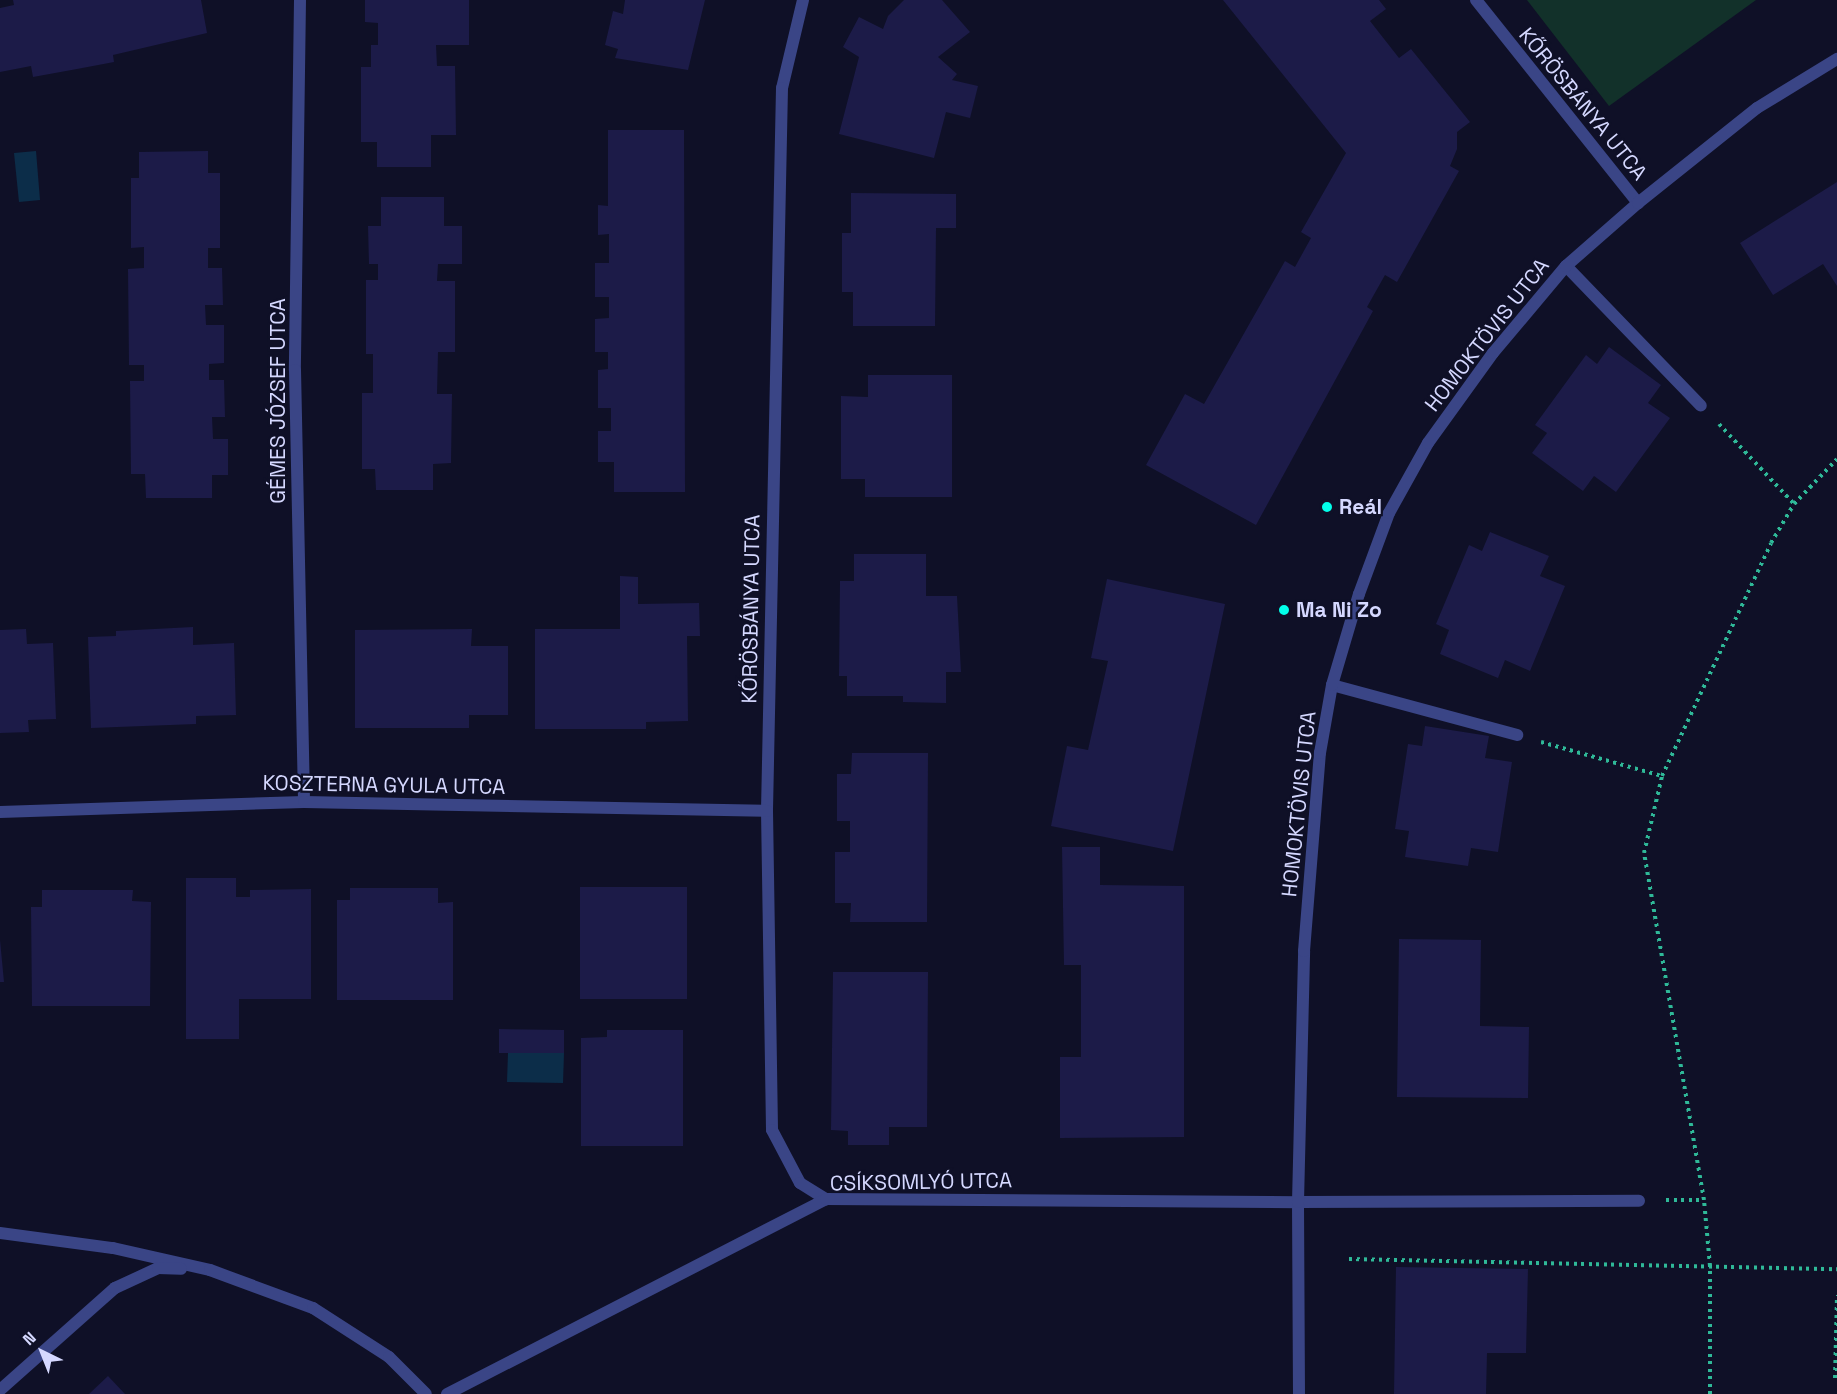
<!DOCTYPE html>
<meta charset="utf-8">
<style>
body{margin:0}
#map{position:relative;width:1837px;height:1394px;overflow:hidden;background:#0f1027;font-family:"Space Grotesk",sans-serif}
div>[style]{position:absolute}
.green>*{inset:0;background:#12312a}
.water>*{inset:0;background:#0c2d49}
.building>*{inset:0;background:#1c1b48}
.path>*{height:4px;margin-top:-2px;transform-origin:0;background:repeating-linear-gradient(90deg,#2fb998 0 3px,transparent 0 7.5px)}
.lane>*{height:12px;margin:-6px;padding:0 6px;transform-origin:6px;border-radius:6px;background:#3a4586}
.street>*{height:12px;margin:-6px;padding:0 6px;transform-origin:6px;border-radius:6px;background:#3a4586}
.dots>*{width:16px;height:16px;translate:-50% -50%;box-sizing:border-box;border:3px solid #0f1027;border-radius:50%}
span{translate:-50% -50%;white-space:nowrap;text-align:center;line-height:1.15;-webkit-text-stroke:4.5px #0f1027;paint-order:stroke}
.street-label{font-size:21px;color:#d5d8ff}
.poi-label{font-size:21px;color:#d5d8ff;font-weight:700}
.left{translate:0 -50%;text-align:left}
.north{position:absolute;left:12px;top:1322px;width:60px;height:60px;-webkit-text-stroke:4px #0f1027;paint-order:stroke;rotate:317deg;font-size:16px;font-weight:700;line-height:24px;text-align:center;color:#d5d8ff}
.north::after{content:'';display:block;margin:auto;width:21px;height:27px;background:#d5d8ff;clip-path:polygon(50% 0,100% 100%,50% 72%,0 100%)}
</style>
<div id="map">
<div class="green">
<i style="clip-path:polygon(1527px 0,1756px 0,1609px 106px)"></i>
</div>
<div class="water">
<i style="clip-path:polygon(36px 151px,40px 200px,19px 202px,14px 153px)"></i>
<i style="clip-path:polygon(508px 1053px,564px 1053px,563px 1083px,507px 1082px)"></i>
</div>
<div class="building">
<i style="clip-path:polygon(13px 0,201px 0,207px 33px,113px 55px,114px 62px,77px 69px,33px 77px,31px 66px,0 72px,0 8px,14px 5px)"></i>
<i style="clip-path:polygon(365px 0,469px 0,469px 45px,436px 45px,437px 66px,455px 66px,456px 135px,431px 135px,431px 167px,377px 167px,377px 142px,361px 142px,361px 67px,371px 67px,371px 45px,378px 45px,378px 23px,365px 22px)"></i>
<i style="clip-path:polygon(625px 0,705px 0,688px 70px,615px 58px,618px 49px,605px 45px,613px 11px,623px 14px)"></i>
<i style="clip-path:polygon(904px 0,942px 0,970px 32px,938px 57px,957px 74px,952px 80px,978px 86px,970px 118px,946px 112px,934px 158px,839px 134px,859px 57px,843px 47px,859px 17px,883px 29px,888px 16px)"></i>
<i style="clip-path:polygon(1223px 0,1379px 0,1386px 9px,1370px 21px,1399px 58px,1411px 49px,1470px 122px,1457px 132px,1457px 149px,1450px 166px,1459px 171px,1397px 282px,1385px 275px,1367px 307px,1373px 311px,1256px 525px,1146px 465px,1185px 394px,1204px 404px,1285px 261px,1295px 267px,1311px 238px,1301px 232px,1346px 153px)"></i>
<i style="clip-path:polygon(608px 130px,684px 130px,685px 492px,614px 492px,614px 462px,598px 462px,598px 431px,611px 431px,611px 408px,598px 408px,598px 370px,608px 369px,608px 352px,595px 352px,595px 319px,609px 318px,609px 297px,595px 297px,595px 263px,609px 263px,609px 234px,598px 235px,598px 205px,608px 206px)"></i>
<i style="clip-path:polygon(208px 151px,208px 173px,220px 173px,220px 248px,208px 248px,208px 268px,222px 268px,223px 305px,205px 305px,206px 325px,224px 325px,224px 363px,209px 364px,209px 380px,224px 380px,225px 417px,212px 417px,213px 439px,228px 439px,228px 475px,212px 475px,212px 498px,146px 498px,145px 474px,131px 474px,130px 381px,144px 381px,144px 365px,129px 365px,128px 269px,144px 268px,144px 247px,131px 248px,131px 178px,139px 178px,139px 152px)"></i>
<i style="clip-path:polygon(1837px 182px,1837px 286px,1823px 264px,1773px 295px,1740px 243px)"></i>
<i style="clip-path:polygon(851px 193px,956px 194px,956px 228px,936px 228px,935px 326px,853px 326px,853px 292px,842px 292px,842px 233px,851px 233px)"></i>
<i style="clip-path:polygon(381px 197px,444px 197px,444px 226px,462px 226px,462px 264px,438px 264px,437px 281px,455px 281px,455px 352px,438px 352px,437px 394px,452px 394px,451px 463px,433px 464px,433px 490px,376px 490px,375px 469px,362px 469px,362px 393px,373px 393px,373px 354px,366px 354px,366px 280px,378px 280px,378px 264px,369px 264px,368px 226px,381px 226px)"></i>
<i style="clip-path:polygon(1609px 347px,1661px 385px,1648px 403px,1670px 418px,1616px 492px,1594px 476px,1583px 491px,1532px 453px,1547px 433px,1535px 425px,1586px 355px,1597px 364px)"></i>
<i style="clip-path:polygon(868px 375px,952px 375px,952px 497px,865px 497px,865px 479px,841px 479px,841px 396px,868px 397px)"></i>
<i style="clip-path:polygon(1490px 532px,1549px 556px,1540px 576px,1565px 586px,1530px 671px,1505px 660px,1498px 678px,1440px 654px,1449px 630px,1436px 624px,1469px 545px,1482px 551px)"></i>
<i style="clip-path:polygon(854px 554px,926px 554px,926px 596px,957px 596px,961px 672px,946px 672px,946px 703px,903px 702px,903px 696px,847px 696px,847px 676px,839px 676px,840px 581px,854px 581px)"></i>
<i style="clip-path:polygon(620px 576px,638px 577px,638px 604px,699px 603px,700px 636px,687px 636px,688px 721px,646px 722px,646px 729px,535px 729px,535px 629px,620px 629px)"></i>
<i style="clip-path:polygon(1107px 579px,1225px 604px,1173px 851px,1051px 826px,1067px 746px,1088px 750px,1108px 661px,1091px 658px)"></i>
<i style="clip-path:polygon(193px 627px,193px 645px,234px 643px,236px 715px,196px 716px,196px 724px,91px 728px,88px 637px,116px 636px,116px 631px)"></i>
<i style="clip-path:polygon(26px 629px,27px 644px,53px 643px,56px 719px,28px 720px,29px 732px,0 733px,0 630px)"></i>
<i style="clip-path:polygon(472px 629px,471px 646px,508px 646px,508px 715px,469px 715px,469px 728px,355px 728px,355px 630px)"></i>
<i style="clip-path:polygon(1425px 726px,1489px 736px,1485px 758px,1512px 762px,1498px 852px,1471px 848px,1468px 866px,1405px 857px,1409px 831px,1395px 829px,1408px 744px,1422px 746px)"></i>
<i style="clip-path:polygon(852px 753px,928px 753px,927px 922px,850px 922px,851px 903px,835px 903px,835px 852px,850px 852px,850px 821px,837px 821px,837px 774px,851px 774px)"></i>
<i style="clip-path:polygon(1062px 847px,1100px 847px,1100px 885px,1184px 886px,1184px 1137px,1060px 1138px,1060px 1057px,1081px 1057px,1081px 965px,1064px 965px)"></i>
<i style="clip-path:polygon(186px 878px,236px 878px,236px 897px,250px 897px,250px 890px,311px 889px,311px 999px,239px 999px,239px 1039px,186px 1039px)"></i>
<i style="clip-path:polygon(580px 887px,687px 887px,687px 999px,580px 999px)"></i>
<i style="clip-path:polygon(350px 888px,438px 888px,438px 903px,453px 902px,453px 1000px,337px 1000px,337px 900px,350px 900px)"></i>
<i style="clip-path:polygon(42px 890px,133px 890px,132px 901px,151px 902px,150px 1006px,32px 1006px,31px 907px,42px 907px)"></i>
<i style="clip-path:polygon(1399px 939px,1481px 940px,1480px 1026px,1529px 1027px,1528px 1098px,1397px 1097px)"></i>
<i style="clip-path:polygon(0 940px,4px 982px,0 982px)"></i>
<i style="clip-path:polygon(833px 972px,928px 972px,927px 1127px,889px 1127px,889px 1145px,848px 1145px,848px 1131px,831px 1130px)"></i>
<i style="clip-path:polygon(499px 1029px,564px 1030px,564px 1053px,499px 1053px)"></i>
<i style="clip-path:polygon(607px 1030px,683px 1030px,683px 1146px,581px 1146px,581px 1038px,607px 1037px)"></i>
<i style="clip-path:polygon(1396px 1267px,1528px 1269px,1526px 1353px,1487px 1353px,1486px 1394px,1394px 1394px)"></i>
<i style="clip-path:polygon(108px 1376px,125px 1394px,89px 1394px)"></i>
</div>
<div class="path">
<i style="left:1719px;top:424px;width:110px;rotate:46.8deg"></i>
<i style="left:1541px;top:742px;width:126px;rotate:15.7deg"></i>
<i style="left:1666px;top:1200px;width:38px"></i>
<i style="left:1349px;top:1259px;width:488px;rotate:1.2deg"></i>
<i style="left:1835px;top:1378px;width:83px;rotate:-88.6deg"></i>
<i style="left:1710px;top:1394px;width:128px;rotate:-90deg"></i>
<i style="left:1710px;top:1266px;width:66px;rotate:-95.2deg"></i>
<i style="left:1704px;top:1200px;width:352px;rotate:-99.8deg"></i>
<i style="left:1644px;top:853px;width:79px;rotate:-76.8deg"></i>
<i style="left:1662px;top:776px;width:257px;rotate:-64.9deg"></i>
<i style="left:1771px;top:543px;width:45px;rotate:-59.5deg"></i>
<i style="left:1794px;top:504px;width:62px;rotate:-46.3deg"></i>
</div>
<div class="lane">
<i style="left:1566px;top:266px;width:194px;rotate:46deg"></i>
<i style="left:1332px;top:685px;width:192px;rotate:15.1deg"></i>
<i style="left:1298px;top:1202px;width:341px;rotate:-0.2deg"></i>
<i style="left:0;top:1233px;width:114px;rotate:7.6deg"></i>
<i style="left:113px;top:1248px;width:99px;rotate:12.8deg"></i>
<i style="left:210px;top:1270px;width:110px;rotate:20.3deg"></i>
<i style="left:0;top:1390px;width:154px;rotate:-41.6deg"></i>
<i style="left:115px;top:1288px;width:47px;rotate:-24.9deg"></i>
<i style="left:158px;top:1268px;width:23px;rotate:2deg"></i>
</div>
<div class="street">
<i style="left:300px;top:0;width:370px;rotate:90.8deg"></i>
<i style="left:295px;top:370px;width:432px;rotate:88.8deg"></i>
<i style="left:803px;top:0;width:90px;rotate:103.4deg"></i>
<i style="left:782px;top:88px;width:723px;rotate:91.19deg"></i>
<i style="left:767px;top:811px;width:319px;rotate:89.1deg"></i>
<i style="left:772px;top:1130px;width:60px;rotate:62.2deg"></i>
<i style="left:800px;top:1183px;width:31px;rotate:32deg"></i>
<i style="left:1476px;top:0;width:260px;rotate:51.4deg"></i>
<i style="left:0;top:812px;width:304px;rotate:-1.9deg"></i>
<i style="left:304px;top:802px;width:463px;rotate:1.1deg"></i>
<i style="left:313px;top:1308px;width:90px;rotate:32.8deg"></i>
<i style="left:389px;top:1357px;width:52px;rotate:45deg"></i>
<i style="left:447px;top:1394px;width:426px;rotate:-27.2deg"></i>
<i style="left:826px;top:1199px;width:472px;rotate:0.4deg"></i>
<i style="left:1299px;top:1394px;width:192px;rotate:-90.3deg"></i>
<i style="left:1298px;top:1202px;width:251px;rotate:-88.6deg"></i>
<i style="left:1304px;top:951px;width:199px;rotate:-85.4deg"></i>
<i style="left:1320px;top:753px;width:69px;rotate:-80deg"></i>
<i style="left:1332px;top:685px;width:95px;rotate:-73.5deg"></i>
<i style="left:1359px;top:594px;width:86px;rotate:-69.7deg"></i>
<i style="left:1389px;top:513px;width:80px;rotate:-60.9deg"></i>
<i style="left:1428px;top:443px;width:111px;rotate:-54.2deg"></i>
<i style="left:1493px;top:353px;width:114px;rotate:-50deg"></i>
<i style="left:1566px;top:266px;width:96px;rotate:-41.2deg"></i>
<i style="left:1638px;top:203px;width:152px;rotate:-38.6deg"></i>
<i style="left:1757px;top:108px;width:94px;rotate:-31.5deg"></i>
</div>
<div class="dots">
<i style="left:1327px;top:507px;background:#02ffea"></i>
<i style="left:1284px;top:610px;background:#02ffea"></i>
</div>
<div class="street-label">
<span style="left:1583px;top:104px;rotate:51deg">KŐRÖSBÁNYA UTCA</span>
<span style="left:1487px;top:335px;rotate:-52deg">HOMOKTÖVIS UTCA</span>
<span style="left:278px;top:401px;rotate:-90deg">GÉMES JÓZSEF UTCA</span>
<span style="left:751px;top:609px;rotate:-89deg">KŐRÖSBÁNYA UTCA</span>
<span style="left:384px;top:785px;rotate:1deg">KOSZTERNA GYULA UTCA</span>
<span style="left:1299px;top:804px;rotate:-84deg">HOMOKTÖVIS UTCA</span>
<span style="left:921px;top:1182px;rotate:-1deg">CSÍKSOMLYÓ UTCA</span>
</div>
<div class="poi-label">
<span class="left" style="left:1339px;top:507px">Reál</span>
<span class="left" style="left:1296px;top:610px">Ma Ni Zo</span>
</div>
<div class="north">N</div>
</div>
